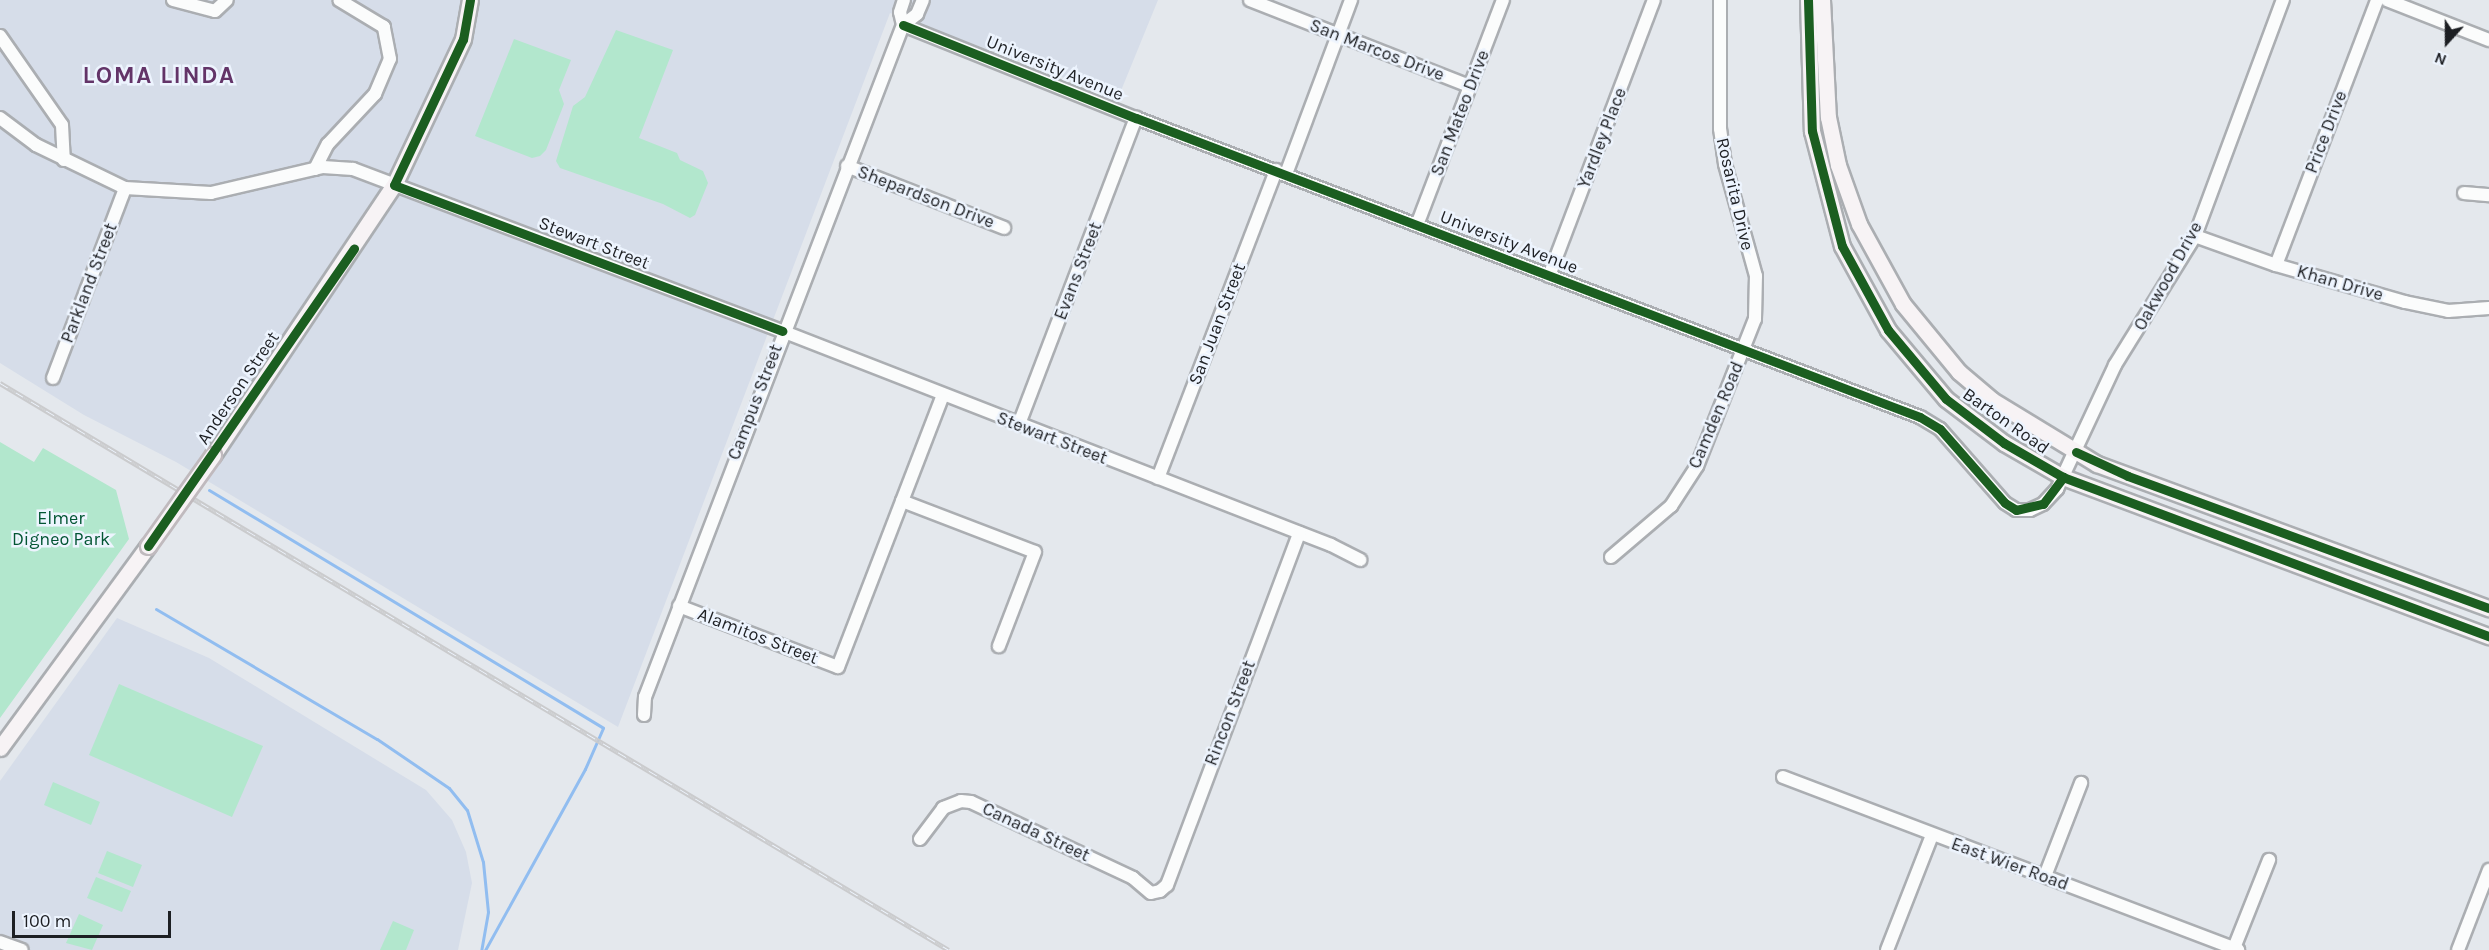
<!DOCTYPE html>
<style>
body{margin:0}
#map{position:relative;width:2489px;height:950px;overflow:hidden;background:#e4e8ed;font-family:Karla,sans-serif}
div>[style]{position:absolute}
.built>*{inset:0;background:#d6dde9}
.green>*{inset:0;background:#b2e7cd}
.stream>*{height:3px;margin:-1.5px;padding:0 1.5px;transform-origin:1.5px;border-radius:1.5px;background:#91bdf0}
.roads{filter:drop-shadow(2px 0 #abaeb2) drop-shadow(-2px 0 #abaeb2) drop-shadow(0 2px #abaeb2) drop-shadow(0 -2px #abaeb2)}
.minor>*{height:12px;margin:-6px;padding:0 6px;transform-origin:6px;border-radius:6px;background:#fbfcfc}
.major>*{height:15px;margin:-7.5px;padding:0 7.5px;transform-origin:7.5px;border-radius:7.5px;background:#f7f3f5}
.rail>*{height:5px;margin-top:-2.5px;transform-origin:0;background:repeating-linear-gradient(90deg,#edf4fe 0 9px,#cacbcd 0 18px);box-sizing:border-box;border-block:2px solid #cacbcd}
.bridges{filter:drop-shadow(2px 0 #c0babe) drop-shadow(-2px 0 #c0babe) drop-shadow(0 2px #c0babe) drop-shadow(0 -2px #c0babe)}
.major-bridge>*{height:15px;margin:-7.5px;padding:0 7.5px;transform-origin:7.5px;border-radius:7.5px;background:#f7f3f5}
.cycleway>*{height:9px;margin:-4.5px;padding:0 4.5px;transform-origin:4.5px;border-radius:4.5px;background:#1b5e20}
span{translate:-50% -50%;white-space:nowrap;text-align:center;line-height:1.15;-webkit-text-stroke:5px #edf4fe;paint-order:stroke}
.street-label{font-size:18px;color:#1d1f23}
.park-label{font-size:18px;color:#025533}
.district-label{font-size:24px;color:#633468;font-weight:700;letter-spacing:1.5px}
.north{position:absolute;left:2417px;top:12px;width:60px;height:60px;-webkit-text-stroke:4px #edf4fe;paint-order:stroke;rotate:201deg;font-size:16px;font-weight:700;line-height:24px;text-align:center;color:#1d1f23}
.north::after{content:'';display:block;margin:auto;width:21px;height:27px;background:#1d1f23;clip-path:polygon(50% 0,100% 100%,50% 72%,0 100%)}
.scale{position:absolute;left:12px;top:911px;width:159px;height:27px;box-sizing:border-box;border:3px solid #1d1f23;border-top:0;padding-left:8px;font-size:18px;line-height:21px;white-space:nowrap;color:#1d1f23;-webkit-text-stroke:4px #edf4fe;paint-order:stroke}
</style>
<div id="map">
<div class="built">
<i style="clip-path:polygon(0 0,1158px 0,1118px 98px,890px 13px,618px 727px,176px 462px,84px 415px,0 363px)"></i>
<i style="clip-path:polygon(117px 618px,209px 658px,426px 790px,452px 820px,466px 852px,472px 883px,458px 950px,0 950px,0 781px)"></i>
</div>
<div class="green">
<i style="clip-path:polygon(616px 30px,673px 50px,639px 138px,677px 153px,680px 160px,703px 171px,708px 183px,695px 215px,690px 218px,663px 204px,560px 168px,556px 161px,573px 106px,585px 97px)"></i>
<i style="clip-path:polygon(514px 39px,571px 60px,559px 90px,564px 104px,546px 150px,540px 156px,532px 158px,475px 136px)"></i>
<i style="clip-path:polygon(0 442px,34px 462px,43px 448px,116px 490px,129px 539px,0 718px)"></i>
<i style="clip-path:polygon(119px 684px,263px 746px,232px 817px,89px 755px)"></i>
<i style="clip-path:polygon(53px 782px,100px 802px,91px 825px,44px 805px)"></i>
<i style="clip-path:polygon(107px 851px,142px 865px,133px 887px,98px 873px)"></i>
<i style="clip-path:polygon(96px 877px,131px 891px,122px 912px,87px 898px)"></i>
<i style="clip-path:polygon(79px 914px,103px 925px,92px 950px,66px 943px)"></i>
<i style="clip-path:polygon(393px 921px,414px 930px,406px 950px,380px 950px)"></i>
</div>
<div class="stream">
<i style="left:209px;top:490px;width:460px;rotate:31.1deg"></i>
<i style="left:603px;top:728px;width:45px;rotate:113.7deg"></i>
<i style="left:585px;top:769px;width:207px;rotate:118.9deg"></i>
<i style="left:156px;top:609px;width:256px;rotate:30.5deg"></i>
<i style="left:377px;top:739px;width:87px;rotate:34.2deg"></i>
<i style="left:449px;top:788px;width:28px;rotate:51deg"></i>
<i style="left:467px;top:810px;width:54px;rotate:72.9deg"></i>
<i style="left:483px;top:862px;width:50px;rotate:84.3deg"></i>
<i style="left:488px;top:912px;width:39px;rotate:100deg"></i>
</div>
<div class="roads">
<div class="minor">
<i style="left:173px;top:0;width:43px;rotate:14.7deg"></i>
<i style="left:215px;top:11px;width:16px;rotate:-43deg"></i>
<i style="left:1250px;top:0;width:236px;rotate:21.4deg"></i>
<i style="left:2387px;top:0;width:110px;rotate:21.4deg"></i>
<i style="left:903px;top:25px;width:251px;rotate:21.8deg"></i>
<i style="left:1136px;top:118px;width:839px;rotate:20.88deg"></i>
<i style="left:1920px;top:417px;width:23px;rotate:31deg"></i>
<i style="left:1940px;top:429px;width:98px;rotate:48.7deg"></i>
<i style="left:2005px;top:503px;width:13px;rotate:32deg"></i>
<i style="left:2016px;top:510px;width:14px"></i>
<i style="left:2030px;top:510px;width:14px;rotate:-25deg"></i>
<i style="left:2043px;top:504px;width:21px;rotate:-47deg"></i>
<i style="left:2057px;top:489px;width:137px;rotate:-64.9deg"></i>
<i style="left:2115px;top:365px;width:152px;rotate:-58.2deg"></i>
<i style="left:2195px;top:236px;width:252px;rotate:-69.6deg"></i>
<i style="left:903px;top:25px;width:18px;rotate:-38deg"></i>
<i style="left:917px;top:14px;width:15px;rotate:-67deg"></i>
<i style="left:0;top:36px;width:108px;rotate:55.1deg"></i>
<i style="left:62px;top:125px;width:35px;rotate:87deg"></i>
<i style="left:0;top:118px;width:45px;rotate:36.9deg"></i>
<i style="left:36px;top:145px;width:99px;rotate:25.8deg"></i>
<i style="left:125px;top:188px;width:86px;rotate:3.3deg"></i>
<i style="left:211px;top:193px;width:115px;rotate:-13.1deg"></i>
<i style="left:323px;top:167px;width:30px;rotate:4deg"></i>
<i style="left:353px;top:169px;width:459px;rotate:20.7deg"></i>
<i style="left:782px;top:331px;width:589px;rotate:21.3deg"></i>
<i style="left:1331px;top:545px;width:33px;rotate:27deg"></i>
<i style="left:847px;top:166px;width:169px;rotate:21.5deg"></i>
<i style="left:315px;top:169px;width:28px;rotate:-63deg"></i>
<i style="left:328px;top:144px;width:69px;rotate:-46.8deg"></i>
<i style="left:375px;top:94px;width:38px;rotate:-67deg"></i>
<i style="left:390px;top:59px;width:33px;rotate:-101deg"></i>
<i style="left:384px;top:27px;width:52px;rotate:-149deg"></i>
<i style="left:1286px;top:174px;width:186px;rotate:-69.5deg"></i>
<i style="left:2464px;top:193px;width:25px;rotate:5deg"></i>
<i style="left:1417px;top:225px;width:241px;rotate:-69.1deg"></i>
<i style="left:2195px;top:236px;width:86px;rotate:19.7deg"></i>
<i style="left:2276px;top:265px;width:134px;rotate:16deg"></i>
<i style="left:2405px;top:302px;width:44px;rotate:11.8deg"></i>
<i style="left:2448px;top:311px;width:41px;rotate:-4.2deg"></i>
<i style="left:2276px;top:265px;width:284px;rotate:-69.1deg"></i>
<i style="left:1549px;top:276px;width:295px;rotate:-69.2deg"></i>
<i style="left:53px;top:378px;width:203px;rotate:-69.2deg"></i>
<i style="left:1019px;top:424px;width:328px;rotate:-69.1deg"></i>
<i style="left:1158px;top:478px;width:330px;rotate:-69deg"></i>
<i style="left:902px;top:501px;width:142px;rotate:21deg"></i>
<i style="left:1035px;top:552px;width:101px;rotate:111deg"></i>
<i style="left:1611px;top:557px;width:79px;rotate:-40.4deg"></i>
<i style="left:1671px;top:506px;width:48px;rotate:-57deg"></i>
<i style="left:1697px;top:466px;width:158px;rotate:-68.5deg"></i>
<i style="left:1755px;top:319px;width:43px;rotate:-88.7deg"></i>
<i style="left:1756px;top:276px;width:116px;rotate:-105.5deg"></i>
<i style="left:1725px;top:164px;width:35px;rotate:-98deg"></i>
<i style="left:1720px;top:129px;width:129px;rotate:-90deg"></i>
<i style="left:679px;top:606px;width:170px;rotate:21deg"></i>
<i style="left:838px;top:667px;width:292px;rotate:-68.9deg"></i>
<i style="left:644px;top:715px;width:18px;rotate:-87deg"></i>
<i style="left:645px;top:697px;width:720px;rotate:-69deg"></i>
<i style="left:903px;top:25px;width:13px;rotate:-103deg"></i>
<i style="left:900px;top:12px;width:13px;rotate:-72deg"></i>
<i style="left:1783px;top:777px;width:487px;rotate:20.8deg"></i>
<i style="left:920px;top:839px;width:39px;rotate:-53deg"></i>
<i style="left:943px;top:808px;width:19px;rotate:-21deg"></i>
<i style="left:961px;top:801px;width:10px;rotate:6deg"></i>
<i style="left:971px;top:802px;width:179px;rotate:25.1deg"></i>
<i style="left:1133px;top:878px;width:23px;rotate:40deg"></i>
<i style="left:1151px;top:893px;width:9px;rotate:-13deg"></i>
<i style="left:1160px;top:891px;width:9px;rotate:-41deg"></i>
<i style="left:1167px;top:885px;width:376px;rotate:-69.4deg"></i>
<i style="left:2045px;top:876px;width:100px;rotate:-68.8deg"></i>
<i style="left:0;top:942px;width:23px;rotate:20deg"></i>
<i style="left:2234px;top:948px;width:95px;rotate:-68.3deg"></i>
<i style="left:1887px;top:950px;width:123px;rotate:-68.6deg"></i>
<i style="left:2458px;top:950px;width:86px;rotate:-68.8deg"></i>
</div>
<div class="major">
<i style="left:1808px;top:0;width:131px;rotate:88.3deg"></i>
<i style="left:1812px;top:131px;width:119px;rotate:75.4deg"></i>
<i style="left:1842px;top:246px;width:96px;rotate:61.3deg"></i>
<i style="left:1888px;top:330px;width:90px;rotate:50deg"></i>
<i style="left:1946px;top:399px;width:73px;rotate:37.2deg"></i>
<i style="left:2004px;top:443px;width:68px;rotate:30deg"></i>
<i style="left:2063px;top:477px;width:455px;rotate:20.5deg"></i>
<i style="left:1822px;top:0;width:117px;rotate:87.1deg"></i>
<i style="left:1828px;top:117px;width:49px;rotate:78.2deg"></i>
<i style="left:1838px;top:165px;width:63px;rotate:70.4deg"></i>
<i style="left:1859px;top:224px;width:91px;rotate:61.2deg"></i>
<i style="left:1903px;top:304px;width:88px;rotate:50.5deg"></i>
<i style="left:1959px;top:372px;width:43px;rotate:40.3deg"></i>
<i style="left:1992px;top:400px;width:123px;rotate:31.4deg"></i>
<i style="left:2097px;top:464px;width:418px;rotate:20.2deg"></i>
<i style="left:213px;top:455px;width:325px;rotate:-56.2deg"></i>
<i style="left:394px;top:185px;width:161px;rotate:-64.7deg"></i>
<i style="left:463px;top:39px;width:40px;rotate:-80deg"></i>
<i style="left:0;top:748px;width:250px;rotate:-53.8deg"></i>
</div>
</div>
<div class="rail">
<i style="left:0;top:383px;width:1105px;rotate:30.86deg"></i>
</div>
<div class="bridges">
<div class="major-bridge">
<i style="left:148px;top:546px;width:112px;rotate:-54.5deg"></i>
</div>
</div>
<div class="cycleway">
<i style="left:470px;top:0;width:40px;rotate:100deg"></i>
<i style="left:463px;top:39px;width:161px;rotate:115.3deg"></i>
<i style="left:394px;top:185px;width:415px;rotate:20.6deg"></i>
<i style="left:1808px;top:0;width:131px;rotate:88.3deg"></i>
<i style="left:1812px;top:131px;width:119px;rotate:75.4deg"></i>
<i style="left:1842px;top:246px;width:96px;rotate:61.3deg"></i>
<i style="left:1888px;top:330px;width:90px;rotate:50deg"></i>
<i style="left:1946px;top:399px;width:73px;rotate:37.2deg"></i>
<i style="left:2004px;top:443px;width:68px;rotate:30deg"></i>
<i style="left:2063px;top:477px;width:455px;rotate:20.5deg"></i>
<i style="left:903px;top:25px;width:251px;rotate:21.8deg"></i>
<i style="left:1136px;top:118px;width:839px;rotate:20.88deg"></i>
<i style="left:1920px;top:417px;width:23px;rotate:31deg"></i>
<i style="left:1940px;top:429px;width:98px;rotate:48.7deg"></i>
<i style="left:2005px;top:503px;width:13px;rotate:32deg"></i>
<i style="left:2016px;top:510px;width:28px;rotate:-13deg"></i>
<i style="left:2043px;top:504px;width:34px;rotate:-53deg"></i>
<i style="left:2076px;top:452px;width:57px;rotate:24.8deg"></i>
<i style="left:2128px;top:476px;width:384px;rotate:20.1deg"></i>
<i style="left:148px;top:546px;width:362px;rotate:-55.3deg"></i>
</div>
<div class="street-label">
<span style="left:1377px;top:50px;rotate:21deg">San Marcos Drive</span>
<span style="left:1055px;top:68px;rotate:22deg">University Avenue</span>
<span style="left:1460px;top:113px;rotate:-69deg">San Mateo Drive</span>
<span style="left:2326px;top:132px;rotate:-69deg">Price Drive</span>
<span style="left:1602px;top:138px;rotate:-69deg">Yardley Place</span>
<span style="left:1735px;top:194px;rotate:77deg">Rosarita Drive</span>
<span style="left:926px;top:197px;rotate:21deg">Shepardson Drive</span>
<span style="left:1509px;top:242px;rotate:21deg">University Avenue</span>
<span style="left:594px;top:243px;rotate:21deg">Stewart Street</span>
<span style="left:1078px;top:271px;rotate:-69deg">Evans Street</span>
<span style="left:2168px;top:276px;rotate:-61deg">Oakwood Drive</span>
<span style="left:89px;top:283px;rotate:-69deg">Parkland Street</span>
<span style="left:2340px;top:283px;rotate:16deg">Khan Drive</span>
<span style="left:1217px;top:324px;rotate:-69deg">San Juan Street</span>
<span style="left:238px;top:388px;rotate:-56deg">Anderson Street</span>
<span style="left:755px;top:402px;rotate:-69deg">Campus Street</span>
<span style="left:1716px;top:415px;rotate:-67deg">Camden Road</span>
<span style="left:2006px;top:421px;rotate:35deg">Barton Road</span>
<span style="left:1052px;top:438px;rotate:21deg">Stewart Street</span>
<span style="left:758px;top:636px;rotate:21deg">Alamitos Street</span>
<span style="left:1230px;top:713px;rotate:-69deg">Rincon Street</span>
<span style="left:1036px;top:832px;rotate:25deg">Canada Street</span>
<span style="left:2010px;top:864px;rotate:20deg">East Wier Road</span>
</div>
<div class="park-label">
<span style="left:61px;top:529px">Elmer<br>Digneo Park</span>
</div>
<div class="district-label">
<span style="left:159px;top:76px">LOMA LINDA</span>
</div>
<div class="north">N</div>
<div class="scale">100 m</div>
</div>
